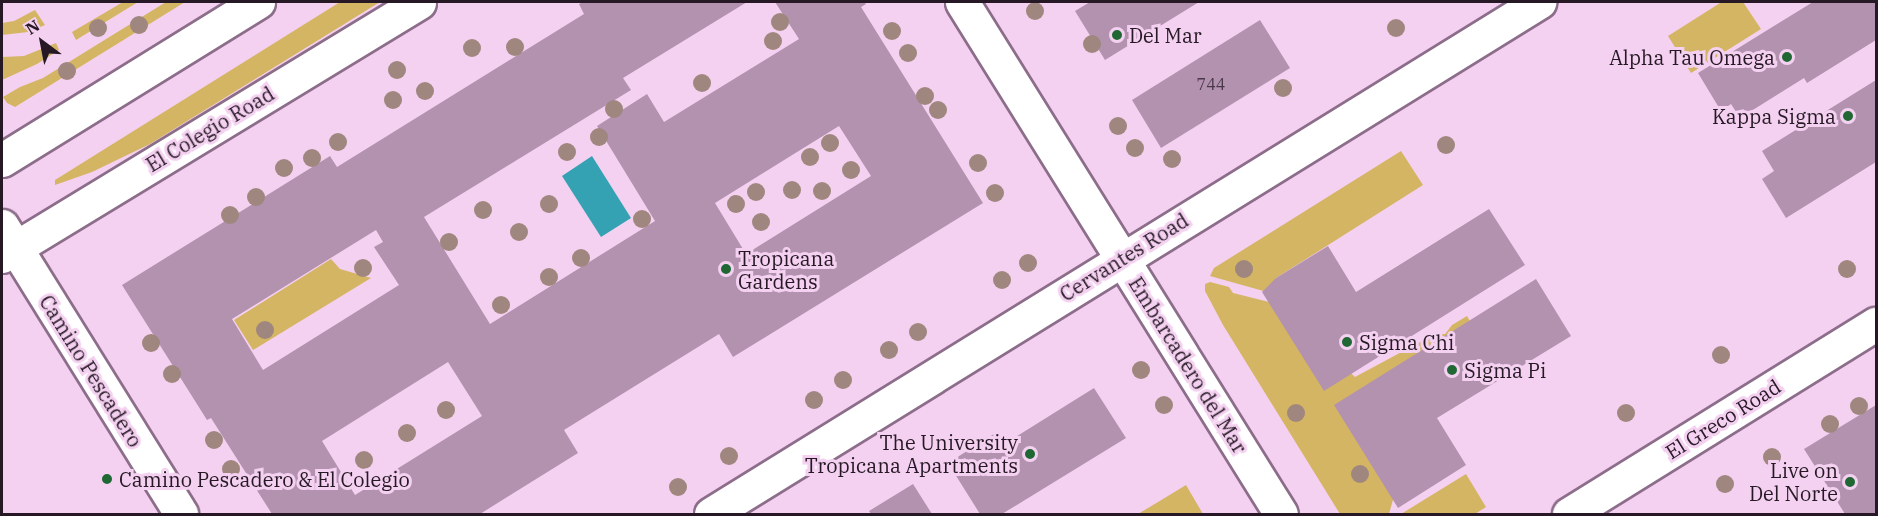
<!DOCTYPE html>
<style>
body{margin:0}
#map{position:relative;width:1878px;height:516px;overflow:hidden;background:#f4d1f0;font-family:"IBM Plex Serif",serif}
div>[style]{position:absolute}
.green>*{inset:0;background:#d4b563}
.water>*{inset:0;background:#34a2b2}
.building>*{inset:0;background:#b392b0}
.roads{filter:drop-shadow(2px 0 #8c6d8a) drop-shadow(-2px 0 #8c6d8a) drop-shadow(0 2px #8c6d8a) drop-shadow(0 -2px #8c6d8a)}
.minor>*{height:33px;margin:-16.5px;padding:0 16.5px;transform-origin:16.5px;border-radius:16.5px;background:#fff}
.major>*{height:33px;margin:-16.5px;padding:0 16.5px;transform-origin:16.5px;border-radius:16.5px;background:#fff}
.trees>*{width:18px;height:18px;margin:-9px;border-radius:50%;background:#9f877f}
.dots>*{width:16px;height:16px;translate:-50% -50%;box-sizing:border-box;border:3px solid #f4d1f0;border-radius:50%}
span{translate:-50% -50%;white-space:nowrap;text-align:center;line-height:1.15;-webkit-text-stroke:6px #f4d1f0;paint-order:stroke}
.number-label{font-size:16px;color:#493748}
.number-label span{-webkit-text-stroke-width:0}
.poi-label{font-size:20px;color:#261925}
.left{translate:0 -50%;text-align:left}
.right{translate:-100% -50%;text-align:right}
.street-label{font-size:20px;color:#261925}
.frame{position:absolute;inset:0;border:3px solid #261925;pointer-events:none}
.north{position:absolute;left:12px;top:12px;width:60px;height:60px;-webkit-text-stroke:4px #f4d1f0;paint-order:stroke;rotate:328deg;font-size:16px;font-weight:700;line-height:24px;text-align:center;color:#261925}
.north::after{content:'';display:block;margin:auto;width:21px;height:27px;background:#261925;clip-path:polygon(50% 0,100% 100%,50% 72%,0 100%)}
</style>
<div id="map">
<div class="green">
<i style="clip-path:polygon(123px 2px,138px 2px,76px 40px,72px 32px)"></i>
<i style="clip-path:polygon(166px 2px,185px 2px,15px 107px,7px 103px,3px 97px,20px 87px,43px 78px)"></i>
<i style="clip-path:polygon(340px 2px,380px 2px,150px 144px,92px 172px,55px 185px,55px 180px)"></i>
<i style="clip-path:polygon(1718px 2px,1743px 2px,1761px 29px,1691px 73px,1668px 36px,1720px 3px)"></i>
<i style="clip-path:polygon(35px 10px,45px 25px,28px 32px,2px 35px,2px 23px,14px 21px)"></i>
<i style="clip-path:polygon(56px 43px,59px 50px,37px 64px,2px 80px,2px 57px,24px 56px)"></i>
<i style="clip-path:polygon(1401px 151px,1423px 185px,1276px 278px,1267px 292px,1210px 276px,1214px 268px)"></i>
<i style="clip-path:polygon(331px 259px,340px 269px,371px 278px,253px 350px,234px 320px)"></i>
<i style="clip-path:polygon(1210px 282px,1229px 287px,1233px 293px,1281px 305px,1355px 377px,1435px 334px,1445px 334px,1452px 325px,1467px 316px,1476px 332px,1394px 496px,1389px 514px,1340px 514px,1223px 325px,1205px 291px,1205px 284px)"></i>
<i style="clip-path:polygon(1466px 474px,1486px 507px,1475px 514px,1401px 514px)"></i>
<i style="clip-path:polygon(1186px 485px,1203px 514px,1138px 514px,1163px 499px)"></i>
</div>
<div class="water">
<i style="clip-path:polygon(592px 156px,631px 218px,601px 237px,562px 176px)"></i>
</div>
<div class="building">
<i style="clip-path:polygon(evenodd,583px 2px,747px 2px,623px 78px,631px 90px,424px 217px,490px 324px,655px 221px,597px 126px,647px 94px,664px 122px,799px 39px,775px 2px,864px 2px,866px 4px,861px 7px,983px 203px,733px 357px,719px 334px,564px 430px,578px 453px,480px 514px,272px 514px,211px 418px,207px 420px,122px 285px,330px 156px,337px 167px,584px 14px,579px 4px,583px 2px,839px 126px,871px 176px,746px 254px,715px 203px,839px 126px,583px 2px,376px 230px,383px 242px,374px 247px,399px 285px,263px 370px,232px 319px,376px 230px,583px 2px,448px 362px,482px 416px,355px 495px,322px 441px,448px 362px)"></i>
<i style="clip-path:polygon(1090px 2px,1199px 2px,1105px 60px,1075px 11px)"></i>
<i style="clip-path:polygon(1813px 2px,1876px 2px,1876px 40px,1807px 83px,1804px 78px,1740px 118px,1731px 104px,1721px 111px,1698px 73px)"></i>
<i style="clip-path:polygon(1260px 20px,1290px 68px,1161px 148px,1132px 100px)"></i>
<i style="clip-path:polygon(1876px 80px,1876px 162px,1786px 218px,1762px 179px,1774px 171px,1762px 151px)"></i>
<i style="clip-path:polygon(1489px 209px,1525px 265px,1324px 391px,1262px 292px,1276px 278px,1328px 246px,1356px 292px)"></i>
<i style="clip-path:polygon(1536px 279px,1571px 336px,1437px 418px,1466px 465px,1398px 508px,1334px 405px)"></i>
<i style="clip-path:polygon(1094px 388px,1126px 438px,1002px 514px,980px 514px,948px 463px,994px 434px,1001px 446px)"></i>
<i style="clip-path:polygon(1876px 405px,1876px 514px,1845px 514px,1804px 449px)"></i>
<i style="clip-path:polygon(913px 484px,932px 514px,871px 514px,869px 511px)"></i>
</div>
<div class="roads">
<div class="minor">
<i style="left:962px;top:2px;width:603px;rotate:58.08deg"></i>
<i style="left:2px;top:226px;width:339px;rotate:58.1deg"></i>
<i style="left:711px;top:514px;width:974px;rotate:-31.73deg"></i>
<i style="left:1569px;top:514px;width:361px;rotate:-31.8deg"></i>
</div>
<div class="major">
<i style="left:2px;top:160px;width:301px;rotate:-31.7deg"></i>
<i style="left:2px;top:256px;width:488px;rotate:-31.3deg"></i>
</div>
</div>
<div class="trees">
<i style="left:1035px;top:11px"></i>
<i style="left:780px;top:22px"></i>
<i style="left:139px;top:25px"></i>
<i style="left:98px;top:28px"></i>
<i style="left:1396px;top:28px"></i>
<i style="left:892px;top:31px"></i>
<i style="left:773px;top:41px"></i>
<i style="left:1092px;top:44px"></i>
<i style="left:515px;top:47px"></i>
<i style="left:472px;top:48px"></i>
<i style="left:908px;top:53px"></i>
<i style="left:397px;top:70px"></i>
<i style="left:67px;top:71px"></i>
<i style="left:702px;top:83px"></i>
<i style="left:1283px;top:88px"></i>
<i style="left:425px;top:91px"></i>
<i style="left:925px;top:96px"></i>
<i style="left:393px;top:100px"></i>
<i style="left:614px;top:109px"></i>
<i style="left:938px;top:110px"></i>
<i style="left:1118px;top:126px"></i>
<i style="left:599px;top:137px"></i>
<i style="left:338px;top:142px"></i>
<i style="left:830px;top:143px"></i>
<i style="left:1446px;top:145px"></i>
<i style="left:1135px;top:148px"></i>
<i style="left:567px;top:152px"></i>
<i style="left:810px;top:157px"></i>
<i style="left:312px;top:158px"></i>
<i style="left:1172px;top:159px"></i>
<i style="left:978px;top:163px"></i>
<i style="left:284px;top:168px"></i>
<i style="left:851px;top:170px"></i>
<i style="left:792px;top:190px"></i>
<i style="left:822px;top:191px"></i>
<i style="left:756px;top:192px"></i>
<i style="left:995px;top:193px"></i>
<i style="left:256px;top:197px"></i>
<i style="left:549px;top:204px"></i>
<i style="left:736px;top:204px"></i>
<i style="left:483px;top:210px"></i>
<i style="left:230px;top:215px"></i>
<i style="left:642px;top:219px"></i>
<i style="left:761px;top:222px"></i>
<i style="left:519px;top:232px"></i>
<i style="left:449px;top:242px"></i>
<i style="left:581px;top:258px"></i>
<i style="left:1028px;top:263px"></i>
<i style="left:363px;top:268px"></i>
<i style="left:1244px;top:269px"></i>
<i style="left:1847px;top:269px"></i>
<i style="left:549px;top:277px"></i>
<i style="left:1002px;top:280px"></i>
<i style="left:501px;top:305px"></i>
<i style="left:265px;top:330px"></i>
<i style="left:918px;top:332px"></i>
<i style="left:151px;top:343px"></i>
<i style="left:889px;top:350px"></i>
<i style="left:1721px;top:355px"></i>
<i style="left:1141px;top:370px"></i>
<i style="left:172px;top:374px"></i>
<i style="left:843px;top:380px"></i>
<i style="left:814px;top:400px"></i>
<i style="left:1164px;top:405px"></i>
<i style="left:1859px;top:406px"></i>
<i style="left:446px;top:410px"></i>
<i style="left:1296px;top:413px"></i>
<i style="left:1626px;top:413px"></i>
<i style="left:1830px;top:424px"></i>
<i style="left:407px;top:433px"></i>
<i style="left:214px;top:440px"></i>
<i style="left:729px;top:456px"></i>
<i style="left:1772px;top:457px"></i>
<i style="left:364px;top:460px"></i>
<i style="left:231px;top:469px"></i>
<i style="left:1360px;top:474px"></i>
<i style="left:1725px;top:484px"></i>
<i style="left:678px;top:487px"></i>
</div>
<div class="dots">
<i style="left:1117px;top:35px;background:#1f6733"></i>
<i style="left:1787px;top:57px;background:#1f6733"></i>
<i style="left:1848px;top:116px;background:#1f6733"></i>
<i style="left:726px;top:269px;background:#1f6733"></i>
<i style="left:1347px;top:342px;background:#1f6733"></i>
<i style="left:1452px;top:370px;background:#1f6733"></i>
<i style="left:1030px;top:454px;background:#1f6733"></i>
<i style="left:107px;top:479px;background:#1f6733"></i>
<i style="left:1850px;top:482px;background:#1f6733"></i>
</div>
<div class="number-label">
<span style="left:1211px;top:84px">744</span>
</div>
<div class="poi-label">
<span class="left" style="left:1129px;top:35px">Del Mar</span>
<span class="right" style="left:1775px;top:57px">Alpha Tau Omega</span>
<span class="right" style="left:1836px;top:116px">Kappa Sigma</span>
<span class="left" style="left:738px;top:270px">Tropicana<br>Gardens</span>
<span class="left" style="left:1359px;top:342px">Sigma Chi</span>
<span class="left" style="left:1464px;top:370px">Sigma Pi</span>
<span class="right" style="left:1018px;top:454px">The University<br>Tropicana Apartments</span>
<span class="right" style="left:1838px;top:482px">Live on<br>Del Norte</span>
<span class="left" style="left:119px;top:479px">Camino Pescadero &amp; El Colegio</span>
</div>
<div class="street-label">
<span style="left:210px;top:129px;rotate:-31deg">El Colegio Road</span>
<span style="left:1124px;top:257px;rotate:-32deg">Cervantes Road</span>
<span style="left:1188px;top:365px;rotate:58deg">Embarcadero del Mar</span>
<span style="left:91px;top:371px;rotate:58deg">Camino Pescadero</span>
<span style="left:1723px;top:419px;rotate:-32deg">El Greco Road</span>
</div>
<div class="frame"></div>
<div class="north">N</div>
</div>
